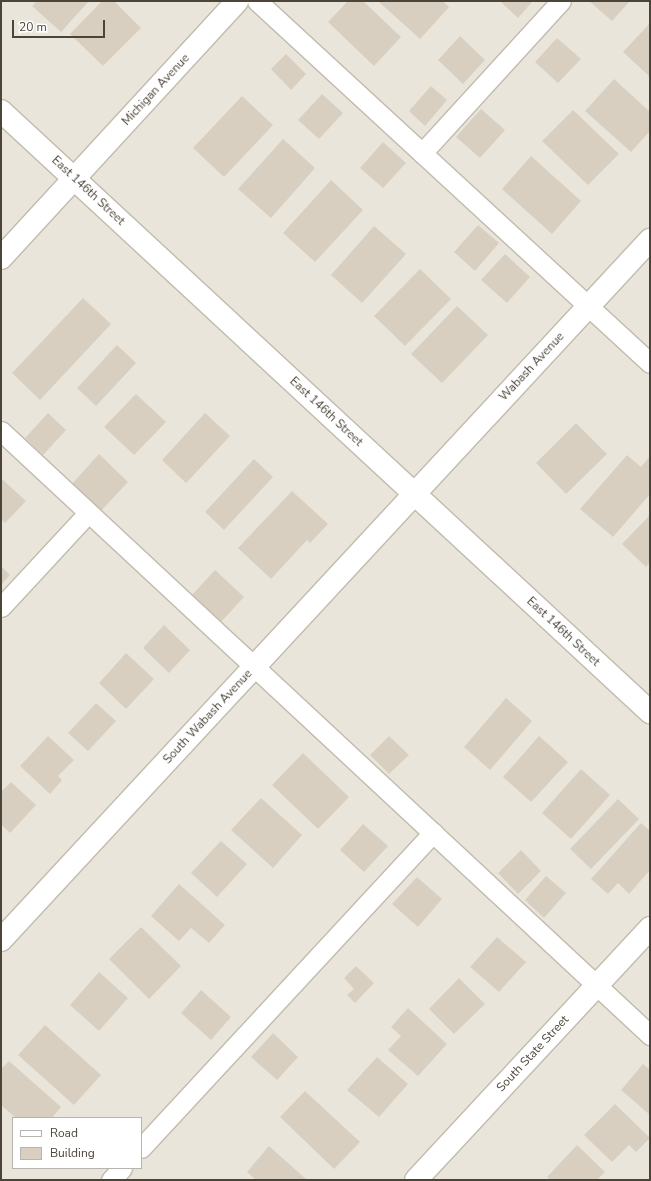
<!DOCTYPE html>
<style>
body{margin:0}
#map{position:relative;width:651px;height:1181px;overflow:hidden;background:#f6f3ec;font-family:"Nunito Sans",sans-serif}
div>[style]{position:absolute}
.residential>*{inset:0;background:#eae5da}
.building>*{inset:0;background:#d8cfc1}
.roads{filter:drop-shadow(1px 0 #c2bbae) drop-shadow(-1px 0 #c2bbae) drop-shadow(0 1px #c2bbae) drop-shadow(0 -1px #c2bbae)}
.service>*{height:19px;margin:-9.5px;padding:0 9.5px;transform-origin:9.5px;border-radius:9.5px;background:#fff}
.minor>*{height:22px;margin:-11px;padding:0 11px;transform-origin:11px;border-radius:11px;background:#fff}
span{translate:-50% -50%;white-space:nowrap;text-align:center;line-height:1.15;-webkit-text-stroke:3px #fff;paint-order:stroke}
.street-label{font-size:12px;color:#4b4439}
.frame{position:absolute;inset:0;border:2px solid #4b4439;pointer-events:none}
.legend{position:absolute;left:12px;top:1117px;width:130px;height:52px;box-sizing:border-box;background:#fff;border:1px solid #b7b4b0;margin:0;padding:5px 7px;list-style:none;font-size:12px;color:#4b4439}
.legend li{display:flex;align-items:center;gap:8px;height:20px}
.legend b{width:20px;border:1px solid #b7b4b0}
.scale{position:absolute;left:12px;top:20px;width:93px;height:18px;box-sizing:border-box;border:2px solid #4b4439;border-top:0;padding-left:5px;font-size:12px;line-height:14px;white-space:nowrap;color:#4b4439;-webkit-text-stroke:3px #fff;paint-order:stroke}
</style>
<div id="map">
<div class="residential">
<i style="clip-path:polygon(evenodd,1px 1px,650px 1px,650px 1180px,1px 1180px,1px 1px,13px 1118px,141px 1118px,141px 1168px,13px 1168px,13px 1118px)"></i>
</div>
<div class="building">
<i style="clip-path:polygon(37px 1px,89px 1px,61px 32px,32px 6px)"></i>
<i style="clip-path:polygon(102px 1px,114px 1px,141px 28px,103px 66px,70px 34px)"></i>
<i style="clip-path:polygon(348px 1px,363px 1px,401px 37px,374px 66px,328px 22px)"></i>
<i style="clip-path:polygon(378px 1px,443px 1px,449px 7px,420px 39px)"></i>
<i style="clip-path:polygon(500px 1px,533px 1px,518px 18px)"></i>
<i style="clip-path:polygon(589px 1px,630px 1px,612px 21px)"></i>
<i style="clip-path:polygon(650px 23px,650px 77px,623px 52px)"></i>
<i style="clip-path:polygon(460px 36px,485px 60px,463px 84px,438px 60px)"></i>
<i style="clip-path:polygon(557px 38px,581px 59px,558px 83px,535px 62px)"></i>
<i style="clip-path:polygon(286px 54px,306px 74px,291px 90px,271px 69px)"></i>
<i style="clip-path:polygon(614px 79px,650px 112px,650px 131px,631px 152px,585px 111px)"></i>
<i style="clip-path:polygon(431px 86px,447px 100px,425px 126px,409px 111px)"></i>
<i style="clip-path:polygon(322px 94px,343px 113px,319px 139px,298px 120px)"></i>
<i style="clip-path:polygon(242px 96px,273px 125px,224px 177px,193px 148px)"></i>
<i style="clip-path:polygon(481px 109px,505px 130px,480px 158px,456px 137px)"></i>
<i style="clip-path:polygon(573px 110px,619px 154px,588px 185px,542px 141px)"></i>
<i style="clip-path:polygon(283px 139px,315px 168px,271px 218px,238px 189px)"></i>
<i style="clip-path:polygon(383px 142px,406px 163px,383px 188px,360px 168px)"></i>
<i style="clip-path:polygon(531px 156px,581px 201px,552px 234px,502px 189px)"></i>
<i style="clip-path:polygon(331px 180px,363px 210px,315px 262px,283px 233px)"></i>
<i style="clip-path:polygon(478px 225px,499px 243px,475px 271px,454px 252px)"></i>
<i style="clip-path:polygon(374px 226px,406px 254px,362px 303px,331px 275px)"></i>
<i style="clip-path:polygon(505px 254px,530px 277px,507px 303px,481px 280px)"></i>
<i style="clip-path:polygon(420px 269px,451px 299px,405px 346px,374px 316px)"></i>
<i style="clip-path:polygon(83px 298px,111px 324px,40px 400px,12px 373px)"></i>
<i style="clip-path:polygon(457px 306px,488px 335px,442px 383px,411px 354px)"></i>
<i style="clip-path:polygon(117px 345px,136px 363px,96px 406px,77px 388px)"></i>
<i style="clip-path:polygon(136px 394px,166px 422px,134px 455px,104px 427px)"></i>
<i style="clip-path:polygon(48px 413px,66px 430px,43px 455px,25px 438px)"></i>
<i style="clip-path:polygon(205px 413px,230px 436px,186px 483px,162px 460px)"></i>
<i style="clip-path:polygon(576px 423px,607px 454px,566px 494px,536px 463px)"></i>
<i style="clip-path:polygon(99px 454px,128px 482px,100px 512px,71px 485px)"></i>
<i style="clip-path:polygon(627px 455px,641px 467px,650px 456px,650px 494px,613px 537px,580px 509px)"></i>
<i style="clip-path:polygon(254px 459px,273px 477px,224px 530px,205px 512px)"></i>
<i style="clip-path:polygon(2px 479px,26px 501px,5px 523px,1px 519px)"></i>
<i style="clip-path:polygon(292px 491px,328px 524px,310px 543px,307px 540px,271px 579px,238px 548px)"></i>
<i style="clip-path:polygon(650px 515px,650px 562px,646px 567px,622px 544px)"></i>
<i style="clip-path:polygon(1px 566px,10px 575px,1px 585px)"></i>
<i style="clip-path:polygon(215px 570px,244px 597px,221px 622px,192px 595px)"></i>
<i style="clip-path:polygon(164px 625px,190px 650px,169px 673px,143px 648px)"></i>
<i style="clip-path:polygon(126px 653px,154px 679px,126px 709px,99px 683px)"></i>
<i style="clip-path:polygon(506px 698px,532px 721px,490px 770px,464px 747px)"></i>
<i style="clip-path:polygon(96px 703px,116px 721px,88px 751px,68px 733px)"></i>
<i style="clip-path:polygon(48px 736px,74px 760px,58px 776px,62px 780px,50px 794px,20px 766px)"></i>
<i style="clip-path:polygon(389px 736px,409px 755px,389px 774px,370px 755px)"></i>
<i style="clip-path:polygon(539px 736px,568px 762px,531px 802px,503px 777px)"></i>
<i style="clip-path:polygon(303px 753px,349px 797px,318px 829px,272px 785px)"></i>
<i style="clip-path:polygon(581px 769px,610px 795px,571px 839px,542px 813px)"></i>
<i style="clip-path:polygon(11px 782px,36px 805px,10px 833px,1px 824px,1px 792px)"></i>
<i style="clip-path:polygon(261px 798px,302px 835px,273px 868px,231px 830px)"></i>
<i style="clip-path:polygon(618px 799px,639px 819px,591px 869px,570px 849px)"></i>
<i style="clip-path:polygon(641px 823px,650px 831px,650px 870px,629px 894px,618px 883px,608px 894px,591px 879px)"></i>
<i style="clip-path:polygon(363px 824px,388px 846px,364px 872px,340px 850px)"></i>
<i style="clip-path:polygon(221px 841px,247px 864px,217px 897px,191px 873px)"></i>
<i style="clip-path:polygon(521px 850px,541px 871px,518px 894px,498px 873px)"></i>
<i style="clip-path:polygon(546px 876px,566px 893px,544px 918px,525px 900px)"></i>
<i style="clip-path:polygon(417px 877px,442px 899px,418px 927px,392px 904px)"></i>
<i style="clip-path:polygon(179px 884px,225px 925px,209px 943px,191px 928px,179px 941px,151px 916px)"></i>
<i style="clip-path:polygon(141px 927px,181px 966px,149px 999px,109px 959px)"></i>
<i style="clip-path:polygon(497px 937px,526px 962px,499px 992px,470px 967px)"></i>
<i style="clip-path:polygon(356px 966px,374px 983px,355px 1003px,347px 995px,354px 989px,344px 978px)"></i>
<i style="clip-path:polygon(99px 972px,128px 998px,99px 1031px,70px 1005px)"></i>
<i style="clip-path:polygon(459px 978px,485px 1004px,454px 1034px,429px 1009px)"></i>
<i style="clip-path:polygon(201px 990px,231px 1017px,211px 1040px,181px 1013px)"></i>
<i style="clip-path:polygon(408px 1008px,447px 1044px,418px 1076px,388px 1050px,401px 1036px,391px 1027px)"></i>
<i style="clip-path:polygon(45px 1025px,101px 1075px,74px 1105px,18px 1055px)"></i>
<i style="clip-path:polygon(273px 1033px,298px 1057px,277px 1080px,251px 1057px)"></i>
<i style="clip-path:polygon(377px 1057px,408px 1084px,379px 1117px,347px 1090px)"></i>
<i style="clip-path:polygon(9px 1061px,61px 1107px,52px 1118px,16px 1118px,1px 1105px,1px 1069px)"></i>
<i style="clip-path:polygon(643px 1064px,650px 1070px,650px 1115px,621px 1090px)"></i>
<i style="clip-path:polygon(305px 1091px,360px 1142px,334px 1169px,280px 1117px)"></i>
<i style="clip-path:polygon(615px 1104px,650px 1138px,636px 1152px,629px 1145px,612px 1162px,584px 1135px)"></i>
<i style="clip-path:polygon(577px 1145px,605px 1172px,597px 1180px,550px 1180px,547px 1177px)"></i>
<i style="clip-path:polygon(269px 1146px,307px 1180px,256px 1180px,247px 1172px)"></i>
</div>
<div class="roads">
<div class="service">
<i style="left:257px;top:1px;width:534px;rotate:42.65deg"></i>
<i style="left:422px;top:153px;width:206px;rotate:-47.6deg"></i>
<i style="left:1px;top:431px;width:887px;rotate:42.94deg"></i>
<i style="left:1px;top:607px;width:128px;rotate:-47.2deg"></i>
<i style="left:141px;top:1148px;width:430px;rotate:-47.2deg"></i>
<i style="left:111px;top:1180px;width:16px;rotate:-47deg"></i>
</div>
<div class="minor">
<i style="left:1px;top:111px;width:885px;rotate:42.8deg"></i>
<i style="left:1px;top:258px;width:349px;rotate:-47.4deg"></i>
<i style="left:1px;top:940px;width:955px;rotate:-47.17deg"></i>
<i style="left:416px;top:1180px;width:344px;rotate:-47.1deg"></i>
</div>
</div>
<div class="street-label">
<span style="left:156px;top:90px;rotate:-47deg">Michigan Avenue</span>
<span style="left:88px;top:191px;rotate:43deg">East 146th Street</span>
<span style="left:532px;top:367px;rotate:-47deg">Wabash Avenue</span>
<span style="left:326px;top:412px;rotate:43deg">East 146th Street</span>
<span style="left:563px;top:632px;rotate:43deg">East 146th Street</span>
<span style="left:208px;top:717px;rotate:-47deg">South Wabash Avenue</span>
<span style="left:533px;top:1054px;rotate:-47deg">South State Street</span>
</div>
<div class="frame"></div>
<ul class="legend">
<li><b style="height:5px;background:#fff"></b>Road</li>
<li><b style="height:11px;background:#d8cfc1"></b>Building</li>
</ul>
<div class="scale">20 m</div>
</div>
